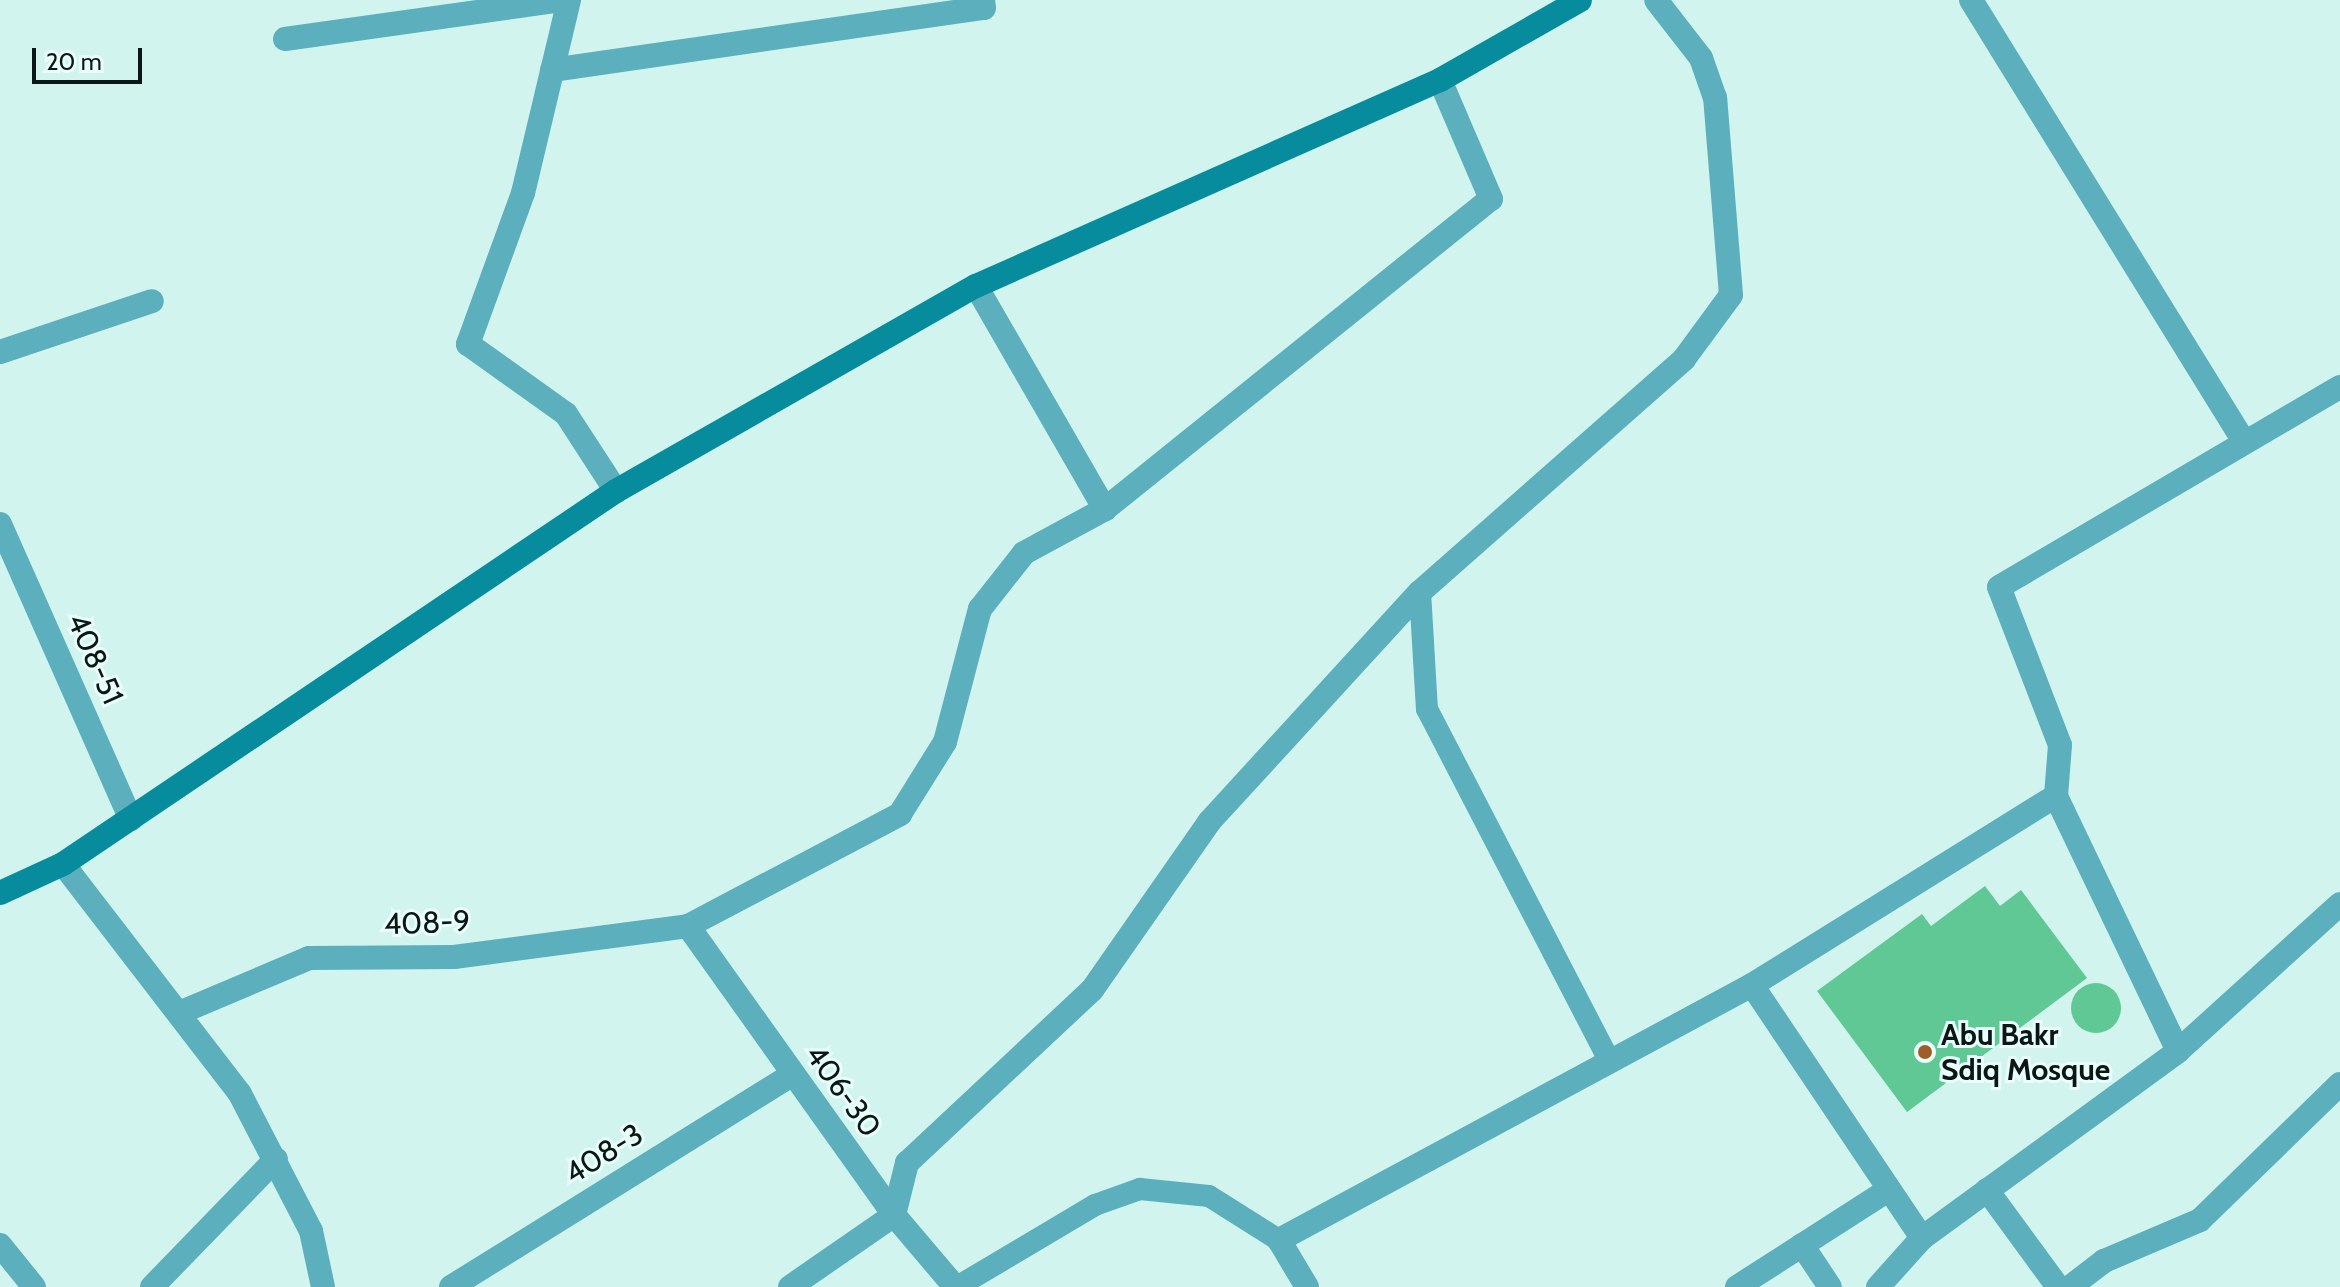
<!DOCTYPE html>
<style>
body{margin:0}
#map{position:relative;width:2340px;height:1287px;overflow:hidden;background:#d1f4ee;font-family:Cabin,sans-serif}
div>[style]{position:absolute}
.building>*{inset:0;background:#5fc894}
.round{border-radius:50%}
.service>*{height:22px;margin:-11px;padding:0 11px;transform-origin:11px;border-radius:11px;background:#5cafbd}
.minor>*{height:24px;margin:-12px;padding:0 12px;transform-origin:12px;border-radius:12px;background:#5cafbd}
.tertiary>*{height:24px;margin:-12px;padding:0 12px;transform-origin:12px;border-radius:12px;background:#5cafbd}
.secondary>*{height:24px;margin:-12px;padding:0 12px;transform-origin:12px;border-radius:12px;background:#078c9d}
.dots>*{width:22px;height:22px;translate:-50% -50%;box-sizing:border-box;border:4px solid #e9fefa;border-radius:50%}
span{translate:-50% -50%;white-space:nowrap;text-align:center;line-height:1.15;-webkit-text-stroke:6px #e9fefa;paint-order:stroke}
.street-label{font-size:30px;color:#0a1715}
.poi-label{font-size:30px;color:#0a1715;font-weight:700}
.left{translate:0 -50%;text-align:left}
.scale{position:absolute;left:32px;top:48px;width:110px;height:36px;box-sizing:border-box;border:4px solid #0a1715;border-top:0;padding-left:10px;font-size:24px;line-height:28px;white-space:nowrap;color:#0a1715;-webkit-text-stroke:6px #e9fefa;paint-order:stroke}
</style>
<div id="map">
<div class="building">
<i style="clip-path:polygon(1985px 886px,2000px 906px,2021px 890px,2087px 978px,1907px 1112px,1817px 991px,1922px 914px,1931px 926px)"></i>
<i class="round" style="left:2071px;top:983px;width:50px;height:50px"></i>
</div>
<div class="service">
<i style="left:1420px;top:592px;width:117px;rotate:86.6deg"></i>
<i style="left:1427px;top:709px;width:398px;rotate:62.6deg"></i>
<i style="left:957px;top:1287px;width:161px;rotate:-30.7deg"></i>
<i style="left:1095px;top:1205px;width:48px;rotate:-19.6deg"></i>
<i style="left:1140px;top:1189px;width:69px;rotate:5.8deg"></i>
<i style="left:1209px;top:1196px;width:83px;rotate:32.2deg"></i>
</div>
<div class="minor">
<i style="left:569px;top:0;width:198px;rotate:103.4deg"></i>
<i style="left:523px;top:193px;width:161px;rotate:110deg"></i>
<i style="left:468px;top:344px;width:120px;rotate:35.5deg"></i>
<i style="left:566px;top:414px;width:92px;rotate:57deg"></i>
<i style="left:1971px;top:0;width:517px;rotate:58.28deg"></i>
<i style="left:285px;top:39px;width:281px;rotate:-8deg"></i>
<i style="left:552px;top:70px;width:436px;rotate:-8.2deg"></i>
<i style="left:984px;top:8px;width:8px;rotate:-97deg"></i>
<i style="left:976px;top:286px;width:258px;rotate:60deg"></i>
<i style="left:0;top:352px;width:160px;rotate:-18.5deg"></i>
<i style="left:0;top:524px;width:323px;rotate:66.1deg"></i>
<i style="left:688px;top:926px;width:355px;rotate:54.5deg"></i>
<i style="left:894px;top:1215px;width:94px;rotate:49.7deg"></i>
<i style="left:1752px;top:985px;width:305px;rotate:56.1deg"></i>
<i style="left:179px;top:1013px;width:141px;rotate:-22.9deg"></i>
<i style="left:309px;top:958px;width:145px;rotate:-0.4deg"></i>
<i style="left:454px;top:957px;width:236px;rotate:-7.5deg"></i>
<i style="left:688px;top:926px;width:240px;rotate:-27.8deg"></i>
<i style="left:900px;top:814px;width:85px;rotate:-58deg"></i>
<i style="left:945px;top:742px;width:138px;rotate:-75.3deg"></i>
<i style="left:980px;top:609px;width:71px;rotate:-51.8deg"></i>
<i style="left:1024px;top:553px;width:92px;rotate:-28.5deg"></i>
<i style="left:1105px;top:509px;width:495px;rotate:-38.8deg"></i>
<i style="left:1491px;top:199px;width:129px;rotate:-113.2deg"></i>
<i style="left:2178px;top:1051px;width:283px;rotate:-115.6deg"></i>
<i style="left:2056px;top:796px;width:51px;rotate:-85.5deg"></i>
<i style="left:2060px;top:745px;width:169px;rotate:-111.1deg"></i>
<i style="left:1999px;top:587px;width:395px;rotate:-30.4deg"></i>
<i style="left:1987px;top:1190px;width:120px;rotate:53.8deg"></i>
<i style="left:0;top:1245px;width:54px;rotate:51deg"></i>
<i style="left:1802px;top:1245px;width:50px;rotate:56.3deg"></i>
<i style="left:152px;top:1287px;width:178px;rotate:-45.9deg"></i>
<i style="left:451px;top:1287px;width:402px;rotate:-31.9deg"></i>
<i style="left:790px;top:1287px;width:126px;rotate:-34.7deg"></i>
<i style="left:894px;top:1215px;width:54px;rotate:-76deg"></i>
<i style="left:907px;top:1163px;width:253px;rotate:-43.1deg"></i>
<i style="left:1092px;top:990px;width:205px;rotate:-55.1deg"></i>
<i style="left:1209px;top:822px;width:312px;rotate:-47.5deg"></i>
<i style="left:1420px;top:592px;width:352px;rotate:-41.4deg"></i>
<i style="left:1684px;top:359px;width:79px;rotate:-53.7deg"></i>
<i style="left:1731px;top:295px;width:198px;rotate:-94.6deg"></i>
<i style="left:1715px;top:98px;width:42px;rotate:-109.3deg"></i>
<i style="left:1701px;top:58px;width:73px;rotate:-127.8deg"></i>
<i style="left:1307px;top:1287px;width:55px;rotate:-120.8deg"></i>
<i style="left:1279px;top:1240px;width:537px;rotate:-28.33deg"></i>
<i style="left:1752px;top:985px;width:358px;rotate:-31.9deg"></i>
<i style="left:1737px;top:1287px;width:179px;rotate:-32.7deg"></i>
<i style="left:1878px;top:1287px;width:66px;rotate:-48.1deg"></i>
<i style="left:1922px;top:1238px;width:317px;rotate:-36.1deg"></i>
<i style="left:2178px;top:1051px;width:219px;rotate:-42.2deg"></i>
<i style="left:2070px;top:1287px;width:43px;rotate:-37.4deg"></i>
<i style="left:2104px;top:1261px;width:104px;rotate:-23.1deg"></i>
<i style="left:2200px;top:1220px;width:195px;rotate:-44.2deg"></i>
</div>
<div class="tertiary">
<i style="left:63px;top:864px;width:290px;rotate:52.4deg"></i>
<i style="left:240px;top:1094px;width:154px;rotate:62.6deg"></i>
<i style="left:311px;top:1231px;width:57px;rotate:77.9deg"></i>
</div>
<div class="secondary">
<i style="left:0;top:893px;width:69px;rotate:-24.7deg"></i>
<i style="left:63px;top:864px;width:667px;rotate:-34deg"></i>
<i style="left:616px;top:491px;width:414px;rotate:-29.7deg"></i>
<i style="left:976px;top:286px;width:508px;rotate:-23.94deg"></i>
<i style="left:1440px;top:80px;width:161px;rotate:-29.7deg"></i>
</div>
<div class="dots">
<i style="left:1925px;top:1052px;background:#9e5e27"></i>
</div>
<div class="street-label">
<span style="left:95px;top:659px;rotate:66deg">408-51</span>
<span style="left:427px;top:923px;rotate:-2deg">408-9</span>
<span style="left:843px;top:1091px;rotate:54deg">406-30</span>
<span style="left:604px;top:1154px;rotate:-32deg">408-3</span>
</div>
<div class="poi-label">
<span class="left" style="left:1941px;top:1052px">Abu Bakr<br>Sdiq Mosque</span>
</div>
<div class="scale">20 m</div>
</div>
